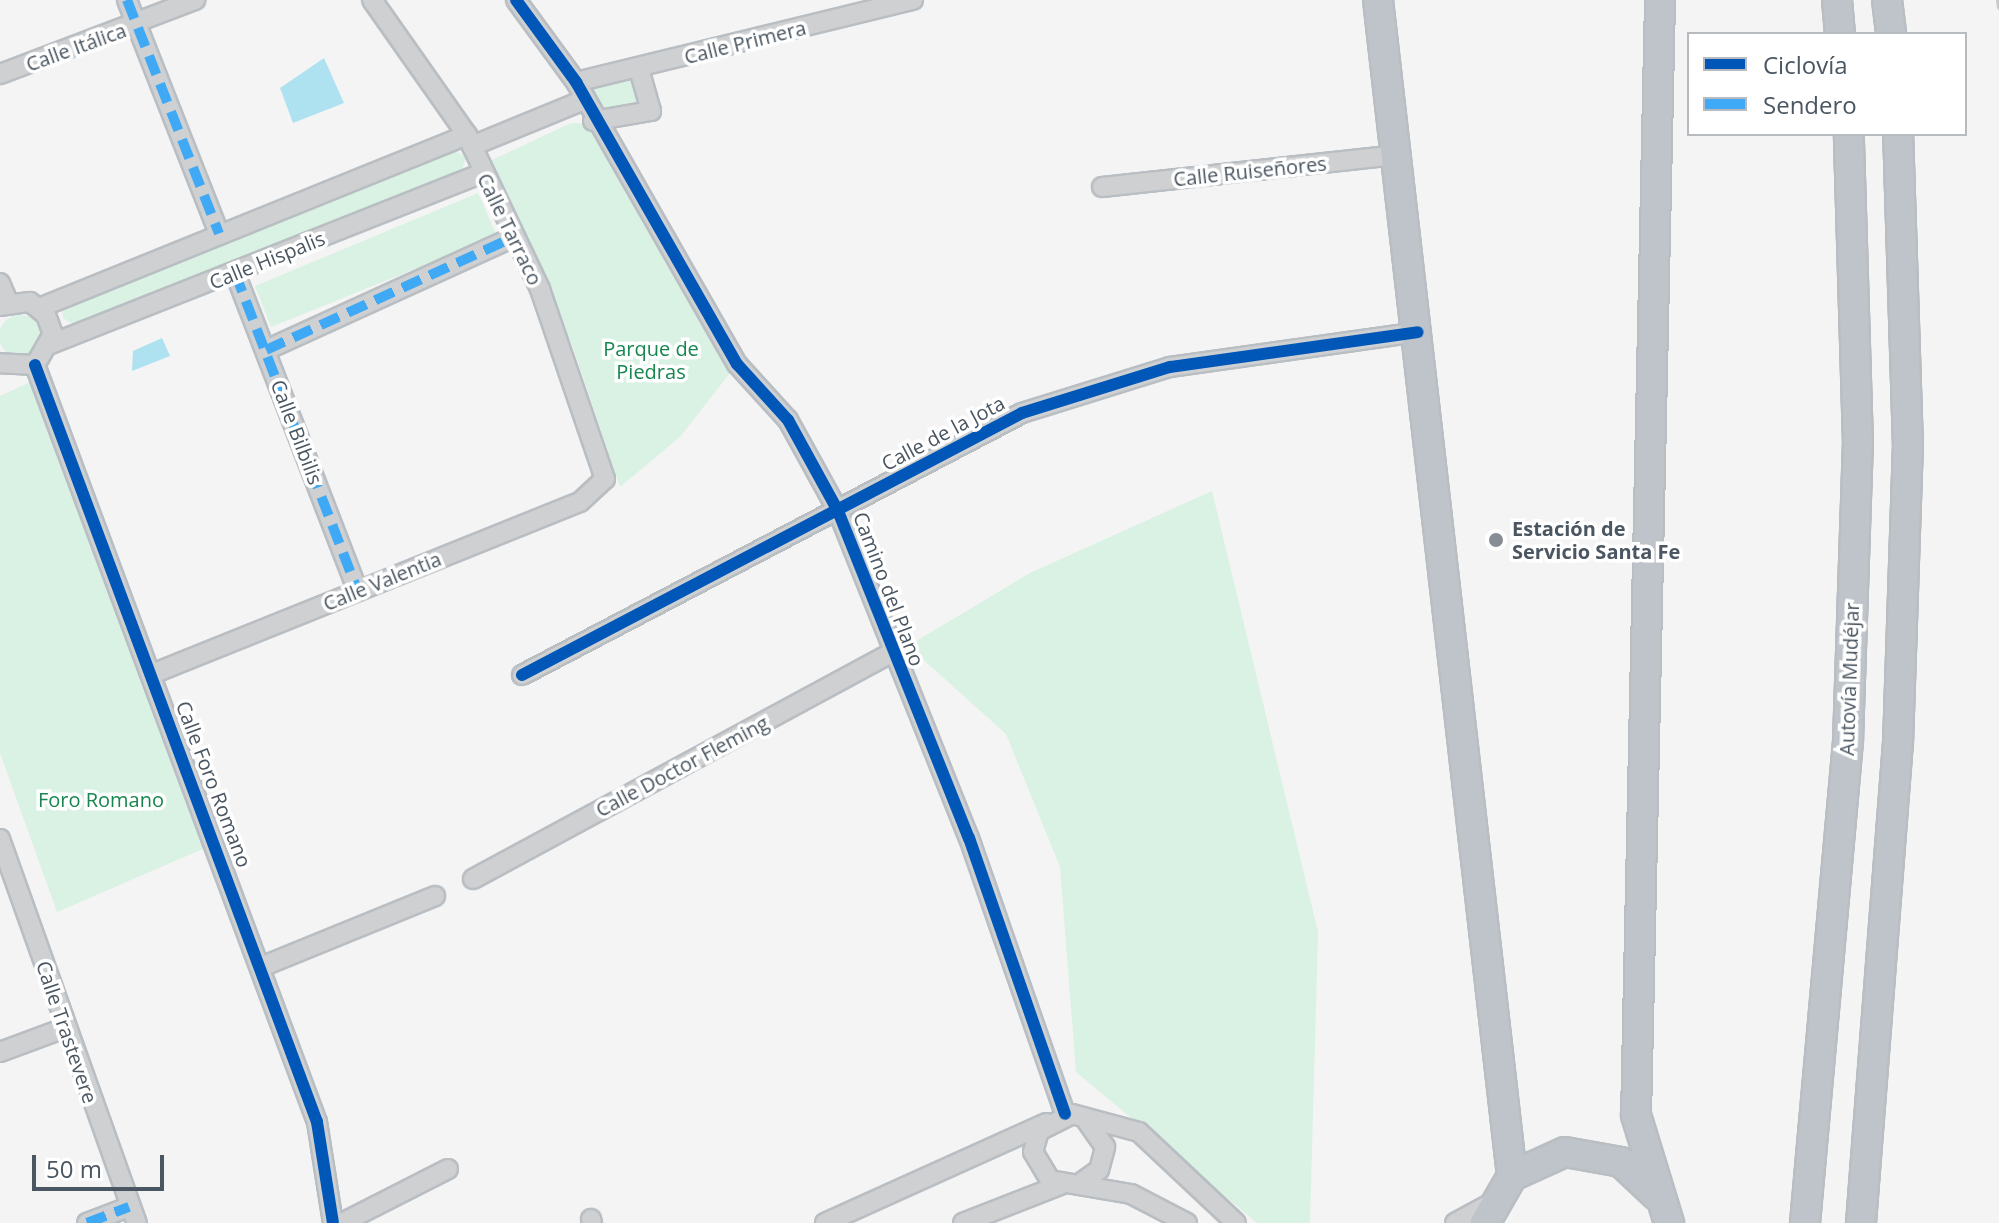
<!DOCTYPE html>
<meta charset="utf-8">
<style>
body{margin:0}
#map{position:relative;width:1999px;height:1223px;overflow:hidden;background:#f4f4f4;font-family:"Open Sans",sans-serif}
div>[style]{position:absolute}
.green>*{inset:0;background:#d9f2e3}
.round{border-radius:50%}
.water>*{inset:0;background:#aee2f0}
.roads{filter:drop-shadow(2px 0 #b9bec3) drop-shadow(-2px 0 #b9bec3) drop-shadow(0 2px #b9bec3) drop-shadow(0 -2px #b9bec3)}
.minor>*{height:18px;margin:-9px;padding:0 9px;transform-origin:9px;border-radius:9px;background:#ced0d2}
.highway>*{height:28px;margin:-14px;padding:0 14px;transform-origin:14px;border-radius:14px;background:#bec4c9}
.rail>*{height:5px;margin:-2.5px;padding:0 2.5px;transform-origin:2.5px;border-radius:2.5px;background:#c9cacc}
.quiet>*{height:10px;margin-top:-5px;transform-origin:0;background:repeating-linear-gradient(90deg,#3fa9f5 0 20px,transparent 0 30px)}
.cycleway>*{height:12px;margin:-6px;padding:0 6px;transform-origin:6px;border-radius:6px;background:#0057b8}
.dots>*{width:22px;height:22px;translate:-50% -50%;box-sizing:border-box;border:4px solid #fff;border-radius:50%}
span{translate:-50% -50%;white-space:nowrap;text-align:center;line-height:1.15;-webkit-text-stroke:7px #fff;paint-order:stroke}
.street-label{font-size:20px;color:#4a5661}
.park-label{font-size:20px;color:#17864f}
.poi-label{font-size:20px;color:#4a5661;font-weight:700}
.left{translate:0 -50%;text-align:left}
.legend{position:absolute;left:1687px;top:32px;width:280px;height:104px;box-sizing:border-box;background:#fff;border:2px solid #b7bbc0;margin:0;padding:10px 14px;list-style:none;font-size:24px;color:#4a5661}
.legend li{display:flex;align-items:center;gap:16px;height:40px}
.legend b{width:40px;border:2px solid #b7bbc0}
.scale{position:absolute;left:32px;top:1155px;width:132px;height:36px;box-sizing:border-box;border:4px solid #4a5661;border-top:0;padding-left:10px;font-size:24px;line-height:28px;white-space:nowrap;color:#4a5661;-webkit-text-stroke:6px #fff;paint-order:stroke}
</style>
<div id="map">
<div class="green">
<i style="clip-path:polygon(639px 69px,649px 109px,596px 117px,583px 86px)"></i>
<i style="clip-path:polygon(571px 123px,592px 124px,737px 364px,680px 437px,620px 487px,572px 345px,490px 161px)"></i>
<i style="clip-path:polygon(450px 148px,466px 157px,460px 177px,79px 328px,63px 318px,62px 308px)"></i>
<i style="clip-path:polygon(478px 193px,497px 236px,271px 327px,255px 286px)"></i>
<i class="round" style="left:-1px;top:315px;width:42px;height:42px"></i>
<i style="clip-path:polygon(30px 382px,205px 848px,57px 912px,0 753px,0 396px)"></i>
<i style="clip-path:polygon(1212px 491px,1318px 932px,1310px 1223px,1257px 1223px,1076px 1072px,1060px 867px,1006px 734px,908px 646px,1030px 573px)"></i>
</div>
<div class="water">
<i style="clip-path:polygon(324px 58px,344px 103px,293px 123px,280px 88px)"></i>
<i style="clip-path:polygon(162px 338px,170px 356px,132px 371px,133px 351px)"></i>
</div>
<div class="roads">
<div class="minor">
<i style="left:127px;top:0;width:251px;rotate:68.5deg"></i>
<i style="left:516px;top:0;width:102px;rotate:53.8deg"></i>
<i style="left:576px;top:82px;width:325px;rotate:60.3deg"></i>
<i style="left:737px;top:364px;width:76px;rotate:47.7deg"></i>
<i style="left:788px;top:420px;width:104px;rotate:61.2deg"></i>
<i style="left:838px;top:511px;width:352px;rotate:68.2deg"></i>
<i style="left:969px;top:838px;width:292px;rotate:70.8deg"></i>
<i style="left:0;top:74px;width:209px;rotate:-20.8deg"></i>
<i style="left:576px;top:82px;width:347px;rotate:-13.7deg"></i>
<i style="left:593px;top:121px;width:59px;rotate:-9.8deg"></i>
<i style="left:651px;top:111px;width:44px;rotate:-105.9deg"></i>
<i style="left:472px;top:146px;width:121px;rotate:-22.3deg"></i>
<i style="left:1102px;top:187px;width:298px;rotate:-6.2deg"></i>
<i style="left:235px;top:273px;width:341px;rotate:68.9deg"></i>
<i style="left:0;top:283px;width:21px;rotate:67deg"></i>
<i style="left:0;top:306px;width:30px;rotate:-8deg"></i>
<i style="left:30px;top:302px;width:21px;rotate:39deg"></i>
<i style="left:46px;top:315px;width:20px;rotate:70deg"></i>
<i style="left:53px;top:334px;width:36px;rotate:120deg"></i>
<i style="left:35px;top:365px;width:35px;rotate:-177deg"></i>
<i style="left:39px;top:308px;width:462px;rotate:-22deg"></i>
<i style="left:51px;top:344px;width:464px;rotate:-21.6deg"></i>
<i style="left:266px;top:350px;width:273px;rotate:-24.5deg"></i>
<i style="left:35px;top:365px;width:808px;rotate:69.57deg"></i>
<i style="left:317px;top:1122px;width:102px;rotate:81deg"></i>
<i style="left:152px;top:674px;width:461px;rotate:-21.9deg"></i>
<i style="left:580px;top:502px;width:34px;rotate:-43deg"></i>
<i style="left:605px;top:479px;width:201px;rotate:-108.9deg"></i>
<i style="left:540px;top:289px;width:170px;rotate:-115.4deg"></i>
<i style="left:467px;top:135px;width:165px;rotate:-125.1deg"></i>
<i style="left:522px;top:675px;width:564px;rotate:-27.65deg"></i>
<i style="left:1022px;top:413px;width:155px;rotate:-17.3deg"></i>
<i style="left:1170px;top:367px;width:250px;rotate:-8deg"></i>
<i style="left:0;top:839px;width:408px;rotate:70.4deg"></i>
<i style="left:473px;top:879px;width:475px;rotate:-28.4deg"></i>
<i style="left:261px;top:967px;width:188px;rotate:-22.2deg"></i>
<i style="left:0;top:1052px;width:69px;rotate:-20.3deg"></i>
<i style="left:1079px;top:1184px;width:24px;rotate:-35deg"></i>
<i style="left:1099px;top:1170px;width:24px;rotate:-75deg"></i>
<i style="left:1105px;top:1147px;width:35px;rotate:-125deg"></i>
<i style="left:591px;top:1219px;width:4px;rotate:76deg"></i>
<i style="left:87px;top:1223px;width:45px;rotate:-20.9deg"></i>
<i style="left:342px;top:1223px;width:119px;rotate:-27deg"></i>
<i style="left:825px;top:1223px;width:243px;rotate:-24.3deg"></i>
<i style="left:963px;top:1223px;width:104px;rotate:-21.4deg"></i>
<i style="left:1187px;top:1223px;width:63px;rotate:-152.6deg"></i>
<i style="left:1131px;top:1194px;width:82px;rotate:-170.2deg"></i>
<i style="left:1050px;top:1180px;width:33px;rotate:-121deg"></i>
<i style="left:1033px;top:1152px;width:22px;rotate:-74deg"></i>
<i style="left:1039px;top:1131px;width:37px;rotate:-27deg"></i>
<i style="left:1072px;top:1114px;width:69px;rotate:15deg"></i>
<i style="left:1139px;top:1132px;width:133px;rotate:43.2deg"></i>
<i style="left:1455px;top:1223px;width:42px;rotate:-28.4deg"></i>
</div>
<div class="highway">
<i style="left:1378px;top:0;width:1184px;rotate:83.5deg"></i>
<i style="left:1660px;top:0;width:1115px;rotate:91.23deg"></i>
<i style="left:1636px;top:1115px;width:113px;rotate:73deg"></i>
<i style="left:1837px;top:0;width:34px;rotate:85deg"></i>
<i style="left:1887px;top:0;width:34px;rotate:83deg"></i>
<i style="left:1485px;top:1223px;width:54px;rotate:-60.1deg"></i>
<i style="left:1512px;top:1176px;width:58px;rotate:-24.4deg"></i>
<i style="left:1565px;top:1152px;width:57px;rotate:10.1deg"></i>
<i style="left:1621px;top:1162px;width:48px;rotate:43.3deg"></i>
<i style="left:1805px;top:1223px;width:484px;rotate:-84.9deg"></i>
<i style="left:1848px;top:741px;width:296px;rotate:-88.1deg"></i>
<i style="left:1858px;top:445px;width:311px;rotate:-91.7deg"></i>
<i style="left:1861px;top:1223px;width:480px;rotate:-85.6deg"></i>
<i style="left:1898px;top:744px;width:296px;rotate:-88.1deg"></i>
<i style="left:1908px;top:448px;width:314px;rotate:-91.8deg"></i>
</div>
</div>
<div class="rail">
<i style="left:1998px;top:0;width:7px;rotate:82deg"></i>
</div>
<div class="quiet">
<i style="left:127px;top:0;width:251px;rotate:68.5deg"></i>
<i style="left:235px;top:273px;width:341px;rotate:68.9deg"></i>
<i style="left:266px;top:350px;width:273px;rotate:-24.5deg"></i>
<i style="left:87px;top:1223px;width:45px;rotate:-20.9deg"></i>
</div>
<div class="cycleway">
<i style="left:516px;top:0;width:102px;rotate:53.8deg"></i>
<i style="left:576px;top:82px;width:325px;rotate:60.3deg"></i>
<i style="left:737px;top:364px;width:76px;rotate:47.7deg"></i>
<i style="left:788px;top:420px;width:104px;rotate:61.2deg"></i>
<i style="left:838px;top:511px;width:352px;rotate:68.2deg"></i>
<i style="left:969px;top:838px;width:292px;rotate:70.8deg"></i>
<i style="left:35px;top:365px;width:808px;rotate:69.57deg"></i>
<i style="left:317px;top:1122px;width:102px;rotate:81deg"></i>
<i style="left:522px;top:675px;width:564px;rotate:-27.65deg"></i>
<i style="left:1022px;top:413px;width:155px;rotate:-17.3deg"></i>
<i style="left:1170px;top:367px;width:250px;rotate:-8deg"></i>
</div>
<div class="dots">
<i style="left:1496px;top:540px;background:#868d94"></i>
</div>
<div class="street-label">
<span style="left:745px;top:42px;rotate:-14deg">Calle Primera</span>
<span style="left:76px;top:47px;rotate:-20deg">Calle Itálica</span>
<span style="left:1250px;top:171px;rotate:-6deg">Calle Ruiseñores</span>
<span style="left:510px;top:229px;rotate:64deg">Calle Tarraco</span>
<span style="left:267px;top:260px;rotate:-22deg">Calle Hispalis</span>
<span style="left:297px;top:432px;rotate:69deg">Calle Bilbilis</span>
<span style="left:943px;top:433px;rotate:-28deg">Calle de la Jota</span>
<span style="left:382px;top:581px;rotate:-22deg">Calle Valentia</span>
<span style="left:889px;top:589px;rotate:69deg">Camino del Plano</span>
<span style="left:1849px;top:679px;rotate:-88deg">Autovía Mudéjar</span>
<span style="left:682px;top:766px;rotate:-28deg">Calle Doctor Fleming</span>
<span style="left:214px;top:784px;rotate:69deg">Calle Foro Romano</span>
<span style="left:67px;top:1032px;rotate:71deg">Calle Trastevere</span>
</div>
<div class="park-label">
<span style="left:651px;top:360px">Parque de<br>Piedras</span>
<span style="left:101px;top:799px">Foro Romano</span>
</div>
<div class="poi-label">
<span class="left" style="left:1512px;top:540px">Estación de<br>Servicio Santa Fe</span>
</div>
<ul class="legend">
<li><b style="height:10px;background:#0057b8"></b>Ciclovía</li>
<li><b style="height:10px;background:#3fa9f5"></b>Sendero</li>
</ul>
<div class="scale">50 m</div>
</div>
